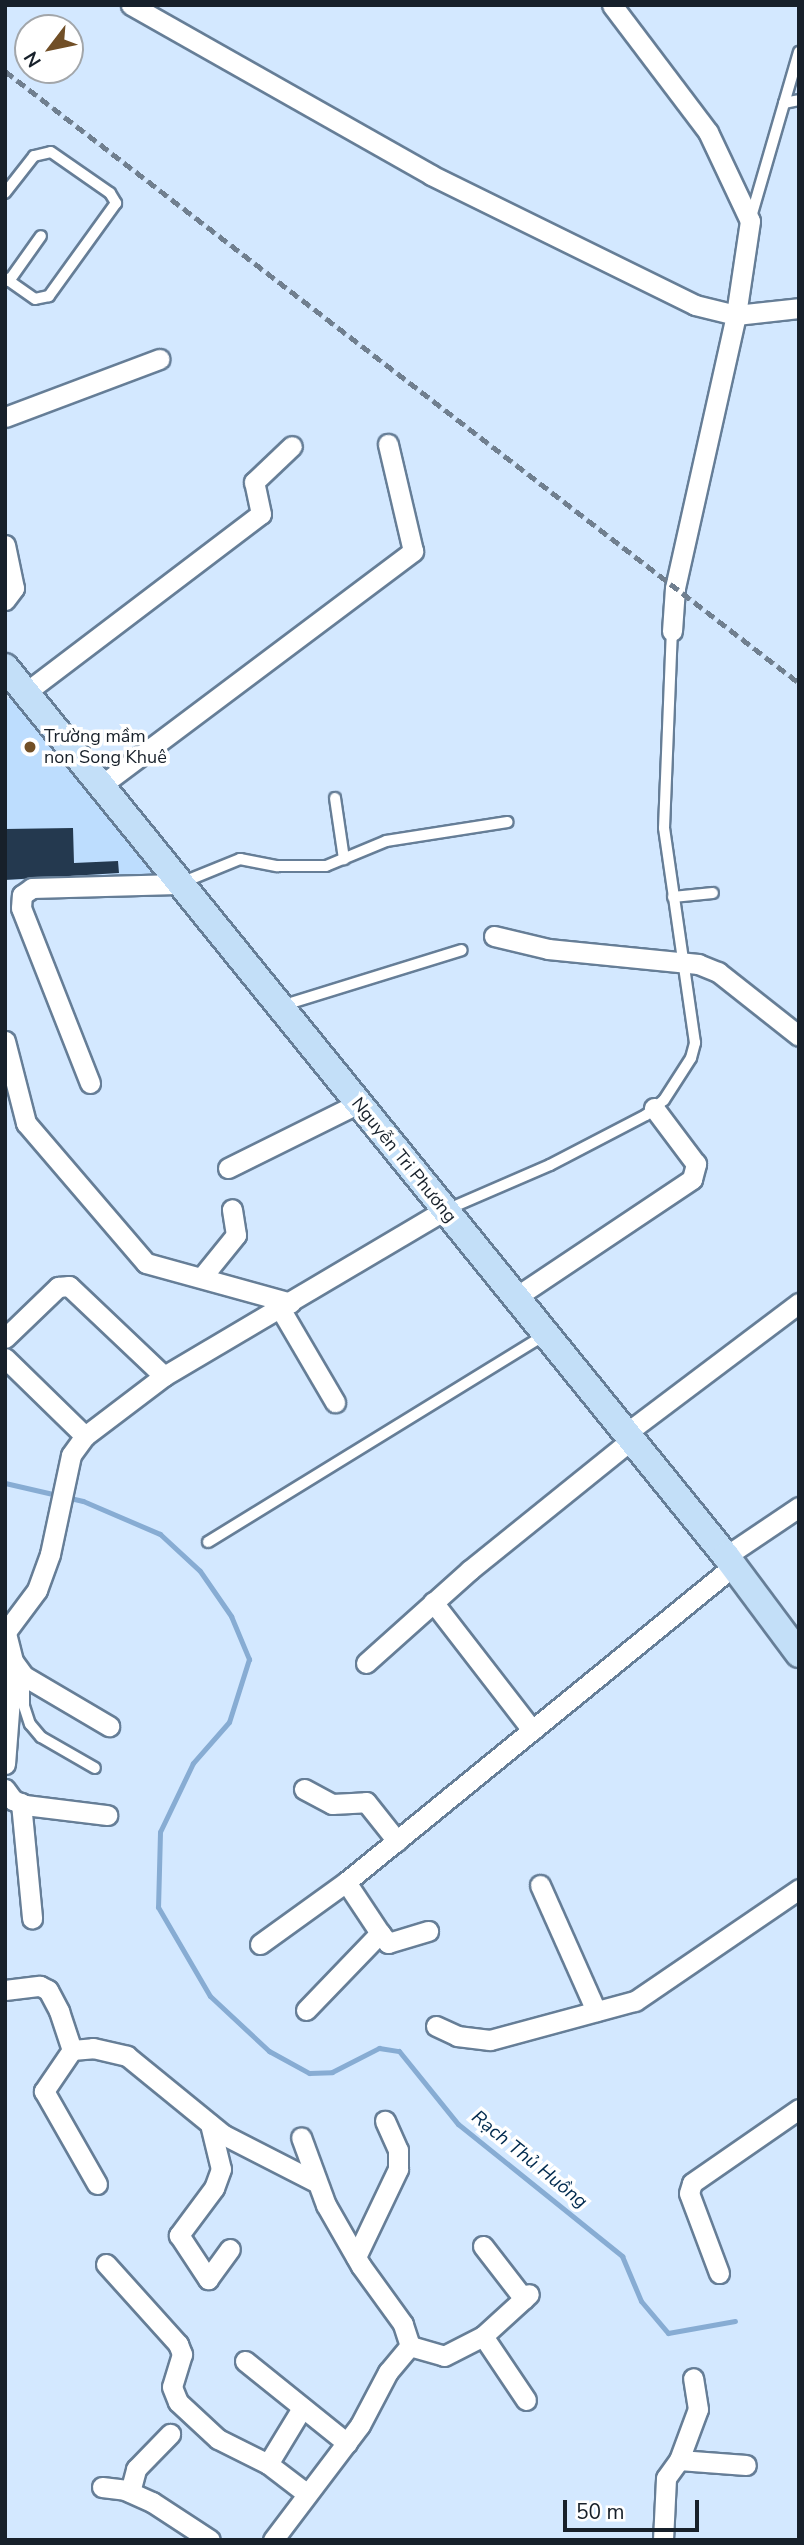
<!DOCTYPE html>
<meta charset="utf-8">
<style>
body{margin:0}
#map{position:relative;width:804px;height:2545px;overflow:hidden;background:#d3e8ff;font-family:"Nunito Sans",sans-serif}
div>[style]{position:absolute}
.built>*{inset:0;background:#bdddfe}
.stream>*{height:5px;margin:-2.5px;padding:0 2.5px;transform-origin:2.5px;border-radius:2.5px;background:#87acd3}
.building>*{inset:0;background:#24394f}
.roads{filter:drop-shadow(2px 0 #667e97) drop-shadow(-2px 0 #667e97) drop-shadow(0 2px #667e97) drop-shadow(0 -2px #667e97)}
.lane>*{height:10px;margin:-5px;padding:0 5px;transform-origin:5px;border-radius:5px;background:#fff}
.street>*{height:19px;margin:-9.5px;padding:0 9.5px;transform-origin:9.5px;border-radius:9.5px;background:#fff}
.secondary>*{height:26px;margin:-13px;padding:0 13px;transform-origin:13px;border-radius:13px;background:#c3dff8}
.rail>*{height:5px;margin-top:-2.5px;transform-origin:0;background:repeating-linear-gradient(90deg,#707f8f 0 10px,transparent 0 15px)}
.dots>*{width:19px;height:19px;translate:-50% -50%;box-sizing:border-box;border:4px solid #fff;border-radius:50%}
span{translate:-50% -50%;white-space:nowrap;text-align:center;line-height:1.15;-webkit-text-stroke:7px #fff;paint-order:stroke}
.poi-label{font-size:18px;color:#17202a}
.left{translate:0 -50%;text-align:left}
.street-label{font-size:18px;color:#17202a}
.water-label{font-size:19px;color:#002a4e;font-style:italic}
.frame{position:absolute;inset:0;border:7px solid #17202a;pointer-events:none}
.north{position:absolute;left:14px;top:14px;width:70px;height:70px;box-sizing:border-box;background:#fff;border:2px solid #a2a6aa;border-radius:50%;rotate:238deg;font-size:19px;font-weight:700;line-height:28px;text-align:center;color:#17202a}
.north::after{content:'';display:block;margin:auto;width:24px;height:32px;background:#714f27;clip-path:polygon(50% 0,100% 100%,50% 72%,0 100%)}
.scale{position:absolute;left:563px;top:2500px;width:136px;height:32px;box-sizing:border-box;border:4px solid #17202a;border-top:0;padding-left:9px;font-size:21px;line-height:24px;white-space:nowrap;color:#17202a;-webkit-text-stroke:5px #fff;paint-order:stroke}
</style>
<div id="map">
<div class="built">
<i style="clip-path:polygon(15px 697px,159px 879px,5px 880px,5px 700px)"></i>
</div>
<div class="stream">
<i style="left:5px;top:1483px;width:80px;rotate:13deg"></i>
<i style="left:83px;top:1501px;width:84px;rotate:23.2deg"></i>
<i style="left:160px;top:1534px;width:54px;rotate:42.8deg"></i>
<i style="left:200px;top:1571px;width:55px;rotate:55.4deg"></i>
<i style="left:231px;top:1616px;width:47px;rotate:67.3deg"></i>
<i style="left:249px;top:1659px;width:66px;rotate:107.6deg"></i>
<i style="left:229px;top:1722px;width:55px;rotate:131.3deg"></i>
<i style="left:193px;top:1763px;width:76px;rotate:115.6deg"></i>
<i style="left:160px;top:1832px;width:75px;rotate:91.5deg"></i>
<i style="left:158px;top:1907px;width:103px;rotate:59.7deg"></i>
<i style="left:210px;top:1996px;width:81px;rotate:43deg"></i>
<i style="left:269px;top:2051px;width:46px;rotate:28.8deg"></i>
<i style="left:309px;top:2073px;width:23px;rotate:-2deg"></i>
<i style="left:332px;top:2072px;width:53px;rotate:-27.1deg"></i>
<i style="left:379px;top:2048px;width:20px;rotate:9deg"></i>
<i style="left:399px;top:2051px;width:94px;rotate:51.1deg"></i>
<i style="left:458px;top:2124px;width:211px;rotate:38.8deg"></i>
<i style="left:622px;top:2256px;width:49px;rotate:67.1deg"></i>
<i style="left:641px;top:2301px;width:42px;rotate:49.8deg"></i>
<i style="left:668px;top:2333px;width:68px;rotate:-10.2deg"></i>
</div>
<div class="building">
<i style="clip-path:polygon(73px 828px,74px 863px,118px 861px,119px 873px,5px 880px,5px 829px)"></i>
</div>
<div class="roads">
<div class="lane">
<i style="left:784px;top:103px;width:15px;rotate:-11deg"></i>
<i style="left:5px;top:193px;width:47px;rotate:-51.9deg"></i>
<i style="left:34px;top:156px;width:17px;rotate:-13deg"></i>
<i style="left:51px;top:152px;width:72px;rotate:34.8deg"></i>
<i style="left:110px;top:193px;width:12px;rotate:59deg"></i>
<i style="left:116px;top:203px;width:115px;rotate:125.8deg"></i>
<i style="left:49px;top:296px;width:14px;rotate:168deg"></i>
<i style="left:35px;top:299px;width:37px;rotate:-145deg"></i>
<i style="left:751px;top:217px;width:172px;rotate:-73.8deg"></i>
<i style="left:9px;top:281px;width:55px;rotate:-54.6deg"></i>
<i style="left:335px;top:798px;width:62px;rotate:81.6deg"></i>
<i style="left:181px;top:883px;width:64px;rotate:-22.1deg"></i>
<i style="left:240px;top:859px;width:38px;rotate:11deg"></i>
<i style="left:277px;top:866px;width:49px"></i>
<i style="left:326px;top:866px;width:65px;rotate:-22.6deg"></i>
<i style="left:386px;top:841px;width:123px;rotate:-8.9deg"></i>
<i style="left:673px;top:897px;width:40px;rotate:-5.7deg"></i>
<i style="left:281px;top:1006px;width:189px;rotate:-17.2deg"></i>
<i style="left:446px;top:1210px;width:113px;rotate:-23.4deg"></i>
<i style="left:550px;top:1165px;width:108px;rotate:-27.5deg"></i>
<i style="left:646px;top:1115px;width:23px;rotate:-40deg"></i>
<i style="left:664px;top:1100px;width:50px;rotate:-57.3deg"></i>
<i style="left:691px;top:1058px;width:16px;rotate:-75deg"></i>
<i style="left:695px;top:1043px;width:217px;rotate:-98.2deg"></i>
<i style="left:664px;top:828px;width:197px;rotate:-87.7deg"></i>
<i style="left:208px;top:1542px;width:395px;rotate:-31.6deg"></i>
<i style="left:24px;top:1676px;width:30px;rotate:90deg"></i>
<i style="left:24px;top:1706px;width:19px;rotate:72deg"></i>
<i style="left:30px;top:1724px;width:17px;rotate:50deg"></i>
<i style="left:41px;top:1737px;width:62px;rotate:29.9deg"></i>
</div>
<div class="street">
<i style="left:131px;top:5px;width:345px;rotate:29.5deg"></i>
<i style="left:431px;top:175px;width:294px;rotate:26.2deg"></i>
<i style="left:695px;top:305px;width:42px;rotate:13.7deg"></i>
<i style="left:736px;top:315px;width:63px;rotate:-6.3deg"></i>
<i style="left:612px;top:5px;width:159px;rotate:52.9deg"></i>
<i style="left:708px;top:132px;width:98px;rotate:64.7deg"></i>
<i style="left:750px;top:221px;width:95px;rotate:98.5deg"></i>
<i style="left:736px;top:315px;width:280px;rotate:102.6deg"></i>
<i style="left:675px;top:588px;width:43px;rotate:94deg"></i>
<i style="left:5px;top:417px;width:165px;rotate:-20.6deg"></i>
<i style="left:5px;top:545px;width:44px;rotate:78.2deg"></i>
<i style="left:14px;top:588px;width:15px;rotate:127deg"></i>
<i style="left:25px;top:693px;width:296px;rotate:-37.2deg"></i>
<i style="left:261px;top:514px;width:33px;rotate:-102deg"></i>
<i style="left:254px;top:482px;width:52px;rotate:-43.5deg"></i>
<i style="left:99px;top:787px;width:393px;rotate:-36.9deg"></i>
<i style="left:413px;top:551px;width:110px;rotate:-103.2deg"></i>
<i style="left:494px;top:936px;width:56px;rotate:13.5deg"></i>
<i style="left:548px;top:949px;width:151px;rotate:5.7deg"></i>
<i style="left:698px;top:964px;width:22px;rotate:22deg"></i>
<i style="left:718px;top:972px;width:103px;rotate:38.3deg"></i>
<i style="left:5px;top:1041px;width:85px;rotate:75.6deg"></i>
<i style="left:26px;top:1123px;width:184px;rotate:49.4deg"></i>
<i style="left:146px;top:1263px;width:150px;rotate:15.4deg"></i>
<i style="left:90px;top:1083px;width:188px;rotate:-111.5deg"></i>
<i style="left:21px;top:908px;width:13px;rotate:-86deg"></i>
<i style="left:22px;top:895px;width:12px;rotate:-35deg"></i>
<i style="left:32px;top:888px;width:145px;rotate:-1.6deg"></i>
<i style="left:228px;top:1168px;width:144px;rotate:-26.4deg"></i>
<i style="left:202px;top:1277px;width:54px;rotate:-51deg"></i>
<i style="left:236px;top:1235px;width:26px;rotate:-99deg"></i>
<i style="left:516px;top:1297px;width:212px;rotate:-33.8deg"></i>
<i style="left:692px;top:1179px;width:16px;rotate:-75deg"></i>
<i style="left:696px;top:1164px;width:70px;rotate:-126.9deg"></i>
<i style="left:281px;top:1310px;width:107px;rotate:59.6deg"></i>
<i style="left:5px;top:1338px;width:74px;rotate:-43.9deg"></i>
<i style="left:58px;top:1287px;width:11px;rotate:-5deg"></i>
<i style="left:69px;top:1286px;width:131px;rotate:43.5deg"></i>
<i style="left:5px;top:1358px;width:112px;rotate:44.3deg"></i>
<i style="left:625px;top:1434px;width:218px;rotate:-37deg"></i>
<i style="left:726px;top:1556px;width:88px;rotate:-33.9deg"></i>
<i style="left:433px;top:1602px;width:162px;rotate:52.3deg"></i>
<i style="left:5px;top:1633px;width:54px;rotate:-53.3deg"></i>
<i style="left:37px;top:1590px;width:38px;rotate:-70deg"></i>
<i style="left:50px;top:1554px;width:101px;rotate:-78deg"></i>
<i style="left:71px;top:1455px;width:24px;rotate:-54deg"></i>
<i style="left:85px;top:1436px;width:99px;rotate:-37.2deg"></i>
<i style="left:164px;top:1376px;width:326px;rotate:-30.6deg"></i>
<i style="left:6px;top:1633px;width:29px;rotate:76deg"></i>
<i style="left:13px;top:1661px;width:19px;rotate:54deg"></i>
<i style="left:24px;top:1676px;width:99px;rotate:30.5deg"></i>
<i style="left:366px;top:1663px;width:140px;rotate:-41.8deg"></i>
<i style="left:470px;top:1570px;width:206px;rotate:-38.9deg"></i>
<i style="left:5px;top:1764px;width:103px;rotate:-85.6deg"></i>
<i style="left:5px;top:1789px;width:14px;rotate:54deg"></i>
<i style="left:13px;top:1800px;width:13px;rotate:23deg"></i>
<i style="left:25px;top:1805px;width:83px;rotate:7deg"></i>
<i style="left:304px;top:1789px;width:32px;rotate:28deg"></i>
<i style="left:332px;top:1804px;width:34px;rotate:-3deg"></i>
<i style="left:366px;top:1802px;width:50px;rotate:51.5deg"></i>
<i style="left:21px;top:1803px;width:116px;rotate:84.5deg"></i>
<i style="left:540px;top:1885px;width:138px;rotate:66deg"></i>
<i style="left:380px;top:1933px;width:13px;rotate:51deg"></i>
<i style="left:388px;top:1943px;width:42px;rotate:-16.7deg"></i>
<i style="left:260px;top:1944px;width:106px;rotate:-35.8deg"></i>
<i style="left:346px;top:1882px;width:497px;rotate:-39.2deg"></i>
<i style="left:5px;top:1990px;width:35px;rotate:-7deg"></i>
<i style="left:40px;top:1986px;width:9px;rotate:27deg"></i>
<i style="left:48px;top:1990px;width:24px;rotate:62deg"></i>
<i style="left:59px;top:2011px;width:41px;rotate:71.6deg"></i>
<i style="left:72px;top:2050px;width:50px;rotate:124.3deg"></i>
<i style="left:44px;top:2091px;width:107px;rotate:60.3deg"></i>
<i style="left:306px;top:2010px;width:107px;rotate:-46.1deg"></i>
<i style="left:380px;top:1933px;width:61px;rotate:-123.7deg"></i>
<i style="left:436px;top:2026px;width:23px;rotate:25deg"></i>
<i style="left:457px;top:2036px;width:33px;rotate:7deg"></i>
<i style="left:490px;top:2040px;width:150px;rotate:-15.1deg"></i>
<i style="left:635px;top:2001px;width:199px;rotate:-34.3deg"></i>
<i style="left:72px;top:2050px;width:21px;rotate:-5deg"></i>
<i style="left:93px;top:2048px;width:35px;rotate:13deg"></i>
<i style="left:127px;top:2056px;width:125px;rotate:39.2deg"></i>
<i style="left:224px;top:2135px;width:101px;rotate:27.1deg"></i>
<i style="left:210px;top:2124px;width:46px;rotate:76.3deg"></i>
<i style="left:221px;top:2169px;width:20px;rotate:110deg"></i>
<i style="left:214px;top:2188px;width:59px;rotate:126.7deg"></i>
<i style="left:179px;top:2235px;width:53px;rotate:56.6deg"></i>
<i style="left:208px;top:2279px;width:37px;rotate:-54deg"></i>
<i style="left:483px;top:2246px;width:67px;rotate:52.3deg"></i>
<i style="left:356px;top:2257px;width:98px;rotate:-64.5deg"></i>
<i style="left:398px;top:2169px;width:19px;rotate:-90deg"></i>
<i style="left:398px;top:2150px;width:32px;rotate:-114deg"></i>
<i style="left:106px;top:2264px;width:108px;rotate:48deg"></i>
<i style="left:178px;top:2344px;width:11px;rotate:68deg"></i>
<i style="left:182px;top:2354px;width:34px;rotate:107deg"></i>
<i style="left:172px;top:2387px;width:16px;rotate:68deg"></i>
<i style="left:178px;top:2402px;width:54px;rotate:42.8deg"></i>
<i style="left:218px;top:2439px;width:56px;rotate:26.6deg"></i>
<i style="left:268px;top:2464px;width:48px;rotate:37.3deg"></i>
<i style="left:719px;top:2273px;width:85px;rotate:-110.6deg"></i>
<i style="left:689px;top:2193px;width:10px;rotate:-73deg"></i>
<i style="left:692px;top:2183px;width:130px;rotate:-34.7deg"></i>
<i style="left:483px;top:2336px;width:62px;rotate:-42.4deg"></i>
<i style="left:410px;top:2346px;width:35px;rotate:16deg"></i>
<i style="left:444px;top:2356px;width:44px;rotate:-27.1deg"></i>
<i style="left:483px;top:2336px;width:77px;rotate:56.1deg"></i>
<i style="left:245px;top:2361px;width:131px;rotate:38.8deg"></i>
<i style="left:679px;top:2460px;width:67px;rotate:4.3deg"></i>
<i style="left:268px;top:2464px;width:66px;rotate:-58.7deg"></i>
<i style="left:102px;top:2487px;width:23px;rotate:7deg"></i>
<i style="left:125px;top:2490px;width:30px;rotate:24deg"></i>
<i style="left:152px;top:2502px;width:69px;rotate:33.2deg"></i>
<i style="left:130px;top:2492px;width:24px;rotate:-75deg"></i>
<i style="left:136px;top:2469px;width:49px;rotate:-45.8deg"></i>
<i style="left:273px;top:2540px;width:144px;rotate:-52.9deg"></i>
<i style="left:360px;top:2425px;width:60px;rotate:-62.2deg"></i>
<i style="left:388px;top:2372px;width:34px;rotate:-50deg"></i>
<i style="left:410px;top:2346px;width:23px;rotate:-108deg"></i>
<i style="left:403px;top:2324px;width:72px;rotate:-125.9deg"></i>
<i style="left:361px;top:2266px;width:70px;rotate:-119.8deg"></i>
<i style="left:326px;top:2205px;width:72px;rotate:-110.2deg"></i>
<i style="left:663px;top:2540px;width:62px;rotate:-87.2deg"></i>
<i style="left:666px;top:2478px;width:22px;rotate:-54deg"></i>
<i style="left:679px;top:2460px;width:54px;rotate:-69.6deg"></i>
<i style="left:698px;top:2409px;width:31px;rotate:-99deg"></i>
</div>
<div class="secondary">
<i style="left:5px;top:667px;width:1145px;rotate:50.96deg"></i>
<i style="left:726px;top:1556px;width:122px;rotate:53.3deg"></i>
</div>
</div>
<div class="rail">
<i style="left:5px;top:71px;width:1002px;rotate:37.62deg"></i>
</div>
<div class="dots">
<i style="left:30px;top:747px;background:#714f27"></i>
</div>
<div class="poi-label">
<span class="left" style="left:44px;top:747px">Trường mầm<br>non Song Khuê</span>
</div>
<div class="street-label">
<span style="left:404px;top:1160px;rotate:51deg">Nguyễn Tri Phương</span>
</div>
<div class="water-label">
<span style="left:529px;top:2160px;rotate:39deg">Rạch Thủ Huồng</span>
</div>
<div class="frame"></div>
<div class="north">N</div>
<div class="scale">50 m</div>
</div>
